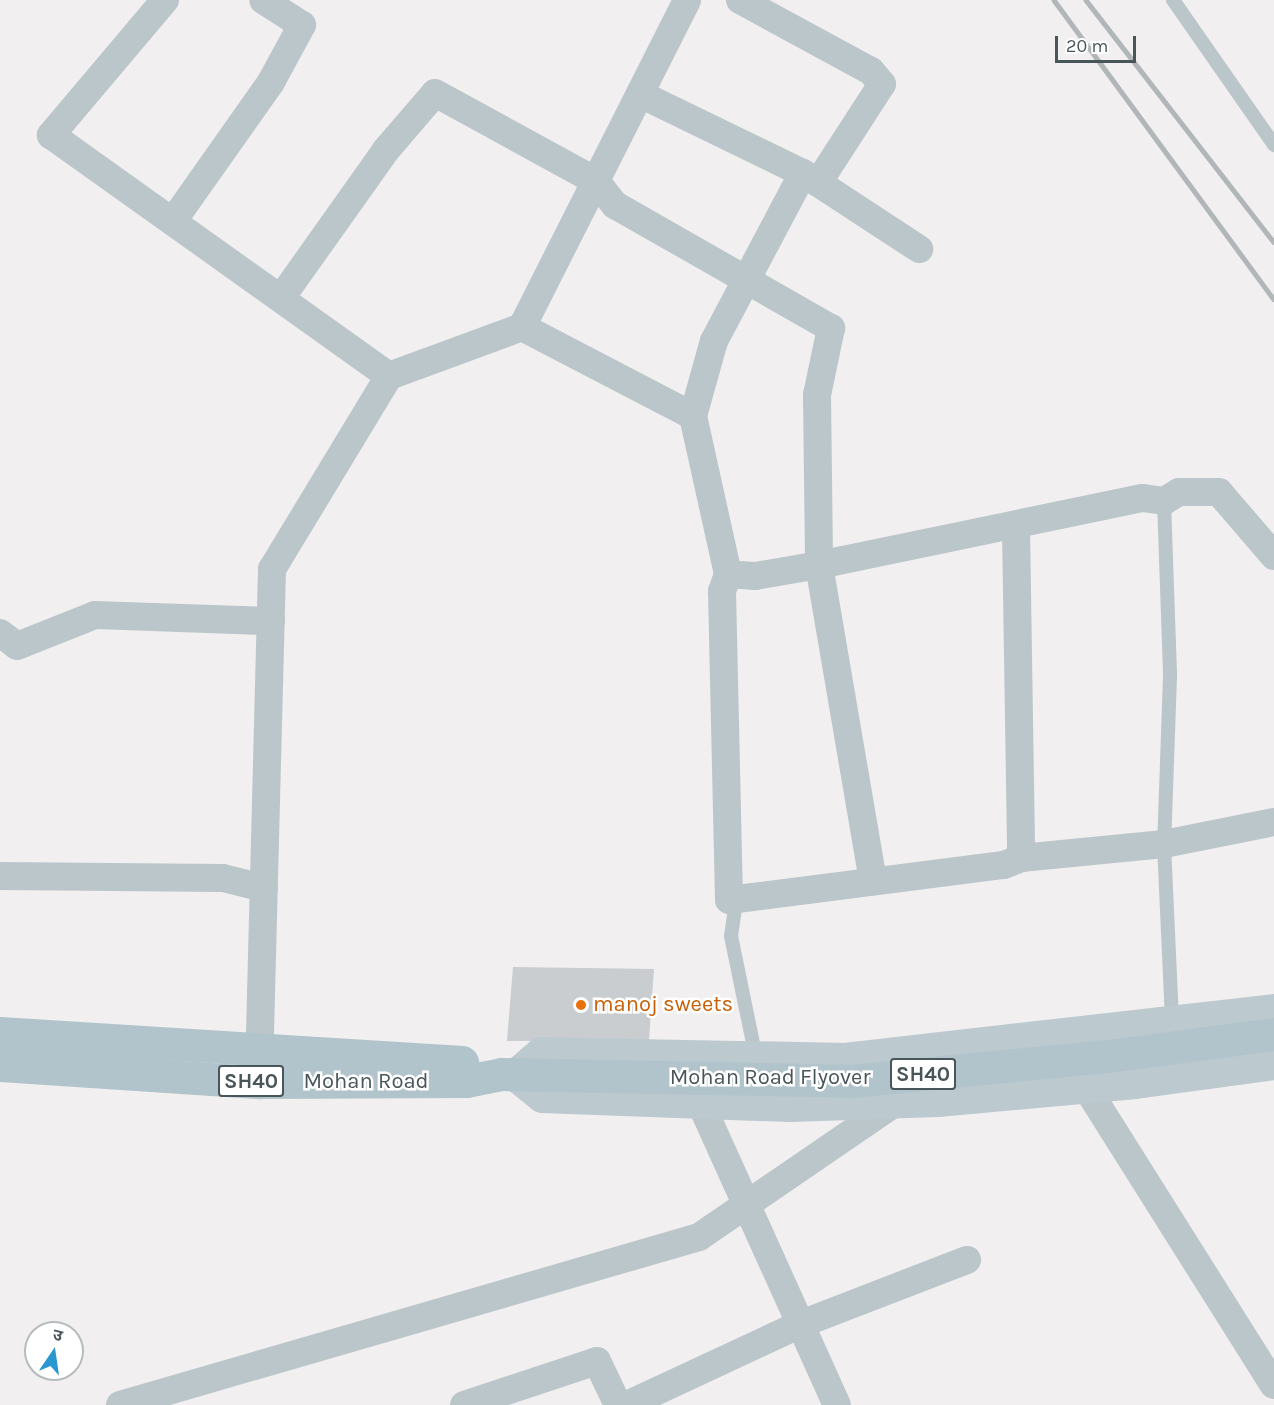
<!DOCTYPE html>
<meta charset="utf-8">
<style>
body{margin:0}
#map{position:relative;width:1274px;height:1405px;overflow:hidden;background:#f1efef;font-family:Karla,"Noto Sans Devanagari",sans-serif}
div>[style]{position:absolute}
.building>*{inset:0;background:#c9cdd0}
.lane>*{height:14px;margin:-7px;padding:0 7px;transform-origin:7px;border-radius:7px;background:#bbc6ca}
.street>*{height:28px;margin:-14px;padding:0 14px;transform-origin:14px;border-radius:14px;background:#bbc6ca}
.secondary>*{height:33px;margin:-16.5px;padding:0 16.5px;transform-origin:16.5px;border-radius:16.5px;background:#bcc9cf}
.primary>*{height:33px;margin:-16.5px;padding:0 16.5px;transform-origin:16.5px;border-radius:16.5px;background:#b1c4cb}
.rail>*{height:4.5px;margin:-2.25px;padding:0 2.25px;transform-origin:2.25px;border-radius:2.25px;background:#b1b6b8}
.dots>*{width:16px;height:16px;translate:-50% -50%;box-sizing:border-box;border:3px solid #fff;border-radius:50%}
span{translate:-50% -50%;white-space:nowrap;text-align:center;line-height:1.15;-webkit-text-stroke:5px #fff;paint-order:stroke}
.shield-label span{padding:2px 4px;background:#fff;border:2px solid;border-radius:4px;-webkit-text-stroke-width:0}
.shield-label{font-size:21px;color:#48565a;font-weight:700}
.food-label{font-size:22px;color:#c56008}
.left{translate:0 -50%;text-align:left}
.street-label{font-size:22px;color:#48565a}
.north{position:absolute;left:24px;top:1321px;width:60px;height:60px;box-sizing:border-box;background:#fff;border:2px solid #b6bbbd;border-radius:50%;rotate:13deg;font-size:16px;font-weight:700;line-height:24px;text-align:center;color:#48565a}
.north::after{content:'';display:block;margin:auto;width:21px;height:27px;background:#2998d1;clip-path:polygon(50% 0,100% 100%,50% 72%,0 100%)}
.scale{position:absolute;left:1055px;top:36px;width:81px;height:27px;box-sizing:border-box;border:3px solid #48565a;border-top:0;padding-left:8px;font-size:18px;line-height:21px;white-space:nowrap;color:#48565a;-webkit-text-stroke:4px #fff;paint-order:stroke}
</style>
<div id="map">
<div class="building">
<i style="clip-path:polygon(513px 967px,654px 969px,649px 1040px,507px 1041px)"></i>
</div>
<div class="lane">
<i style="left:1173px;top:0;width:177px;rotate:55.1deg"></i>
<i style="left:1164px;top:501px;width:175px;rotate:88deg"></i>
<i style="left:1170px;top:676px;width:168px;rotate:92deg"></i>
<i style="left:1164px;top:844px;width:179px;rotate:87.4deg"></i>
<i style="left:729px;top:900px;width:10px;rotate:53deg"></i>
<i style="left:735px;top:908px;width:28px;rotate:98deg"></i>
<i style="left:731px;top:936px;width:125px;rotate:78.4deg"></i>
</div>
<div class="street">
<i style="left:165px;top:0;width:177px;rotate:130.2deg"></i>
<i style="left:51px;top:135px;width:415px;rotate:35.5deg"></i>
<i style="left:389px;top:376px;width:226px;rotate:121.2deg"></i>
<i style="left:272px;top:569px;width:502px;rotate:91.48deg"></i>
<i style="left:740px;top:0;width:149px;rotate:28.5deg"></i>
<i style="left:871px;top:71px;width:17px;rotate:50deg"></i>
<i style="left:882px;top:84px;width:118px;rotate:122.9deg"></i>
<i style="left:640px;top:94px;width:181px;rotate:25.9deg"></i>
<i style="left:803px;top:173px;width:139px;rotate:33.2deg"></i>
<i style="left:173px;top:221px;width:170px;rotate:-54.8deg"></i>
<i style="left:271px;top:82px;width:65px;rotate:-61.5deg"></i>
<i style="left:302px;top:25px;width:46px;rotate:-147.3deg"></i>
<i style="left:281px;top:298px;width:181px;rotate:-54.6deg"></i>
<i style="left:386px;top:150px;width:75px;rotate:-49.3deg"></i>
<i style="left:435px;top:93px;width:183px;rotate:28.7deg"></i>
<i style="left:596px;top:181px;width:31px;rotate:52deg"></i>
<i style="left:615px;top:205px;width:249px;rotate:29.7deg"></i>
<i style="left:831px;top:328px;width:68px;rotate:101.8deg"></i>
<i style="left:817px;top:395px;width:170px;rotate:89.3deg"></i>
<i style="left:819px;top:565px;width:321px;rotate:80.3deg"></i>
<i style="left:522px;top:327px;width:193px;rotate:27.5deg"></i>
<i style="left:389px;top:376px;width:142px;rotate:-20.2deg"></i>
<i style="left:522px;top:327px;width:366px;rotate:-63.2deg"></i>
<i style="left:1016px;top:528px;width:330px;rotate:89.1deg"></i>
<i style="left:1274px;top:556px;width:84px;rotate:-130.7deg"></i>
<i style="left:1219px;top:492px;width:40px;rotate:180deg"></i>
<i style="left:1179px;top:492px;width:17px;rotate:149deg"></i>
<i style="left:1164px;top:501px;width:22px;rotate:-172deg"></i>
<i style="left:1142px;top:498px;width:330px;rotate:168.3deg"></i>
<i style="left:819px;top:565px;width:65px;rotate:170.2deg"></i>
<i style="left:755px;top:576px;width:27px;rotate:-176deg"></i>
<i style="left:728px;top:574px;width:18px;rotate:109deg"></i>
<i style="left:722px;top:591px;width:309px;rotate:88.7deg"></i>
<i style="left:729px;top:900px;width:277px;rotate:-7.3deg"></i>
<i style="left:1004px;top:865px;width:18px;rotate:-22deg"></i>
<i style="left:1021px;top:858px;width:144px;rotate:-5.6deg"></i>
<i style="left:1164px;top:844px;width:112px;rotate:-11.3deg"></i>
<i style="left:728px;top:574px;width:162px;rotate:-102.5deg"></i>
<i style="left:693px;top:416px;width:78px;rotate:-74.4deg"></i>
<i style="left:714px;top:341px;width:190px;rotate:-62.1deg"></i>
<i style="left:0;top:633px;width:21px;rotate:37deg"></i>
<i style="left:17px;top:646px;width:84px;rotate:-21.7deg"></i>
<i style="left:95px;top:615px;width:176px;rotate:2deg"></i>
<i style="left:0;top:876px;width:223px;rotate:0.5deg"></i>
<i style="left:223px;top:878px;width:42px;rotate:13.7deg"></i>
<i style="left:1086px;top:1087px;width:352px;rotate:57.8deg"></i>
<i style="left:701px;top:1104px;width:330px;rotate:65.7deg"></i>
<i style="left:120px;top:1405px;width:603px;rotate:-16.18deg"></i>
<i style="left:699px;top:1237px;width:239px;rotate:-34.4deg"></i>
<i style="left:464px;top:1405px;width:140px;rotate:-18.3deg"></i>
<i style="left:597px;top:1361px;width:49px;rotate:64.5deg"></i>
<i style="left:627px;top:1405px;width:192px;rotate:-25deg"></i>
<i style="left:801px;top:1324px;width:178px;rotate:-21.1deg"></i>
</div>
<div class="secondary">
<i style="left:1274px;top:1010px;width:430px;rotate:173.5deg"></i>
<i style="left:847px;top:1059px;width:306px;rotate:-178.9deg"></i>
<i style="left:541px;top:1053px;width:33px;rotate:139deg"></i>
<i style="left:516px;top:1075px;width:33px;rotate:39deg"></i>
<i style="left:542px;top:1096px;width:248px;rotate:2.1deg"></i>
<i style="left:790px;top:1105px;width:147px;rotate:-1.9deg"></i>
<i style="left:937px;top:1100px;width:199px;rotate:-5.2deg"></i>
<i style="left:1135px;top:1082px;width:140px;rotate:-7.8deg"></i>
</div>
<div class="primary">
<i style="left:0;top:1033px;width:463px;rotate:3.6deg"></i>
<i style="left:0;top:1065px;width:260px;rotate:3.8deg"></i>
<i style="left:259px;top:1082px;width:207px;rotate:-0.3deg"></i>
<i style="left:466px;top:1081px;width:36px;rotate:-11deg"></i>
<i style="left:501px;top:1074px;width:350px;rotate:1.1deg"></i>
<i style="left:851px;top:1081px;width:258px;rotate:-5.6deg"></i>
<i style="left:1108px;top:1056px;width:167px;rotate:-7.5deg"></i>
</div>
<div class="rail">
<i style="left:1054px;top:0;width:371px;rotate:53.7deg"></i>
<i style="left:1086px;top:0;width:306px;rotate:52.2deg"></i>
</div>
<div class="dots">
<i style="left:581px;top:1005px;background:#e8710a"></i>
</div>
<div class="shield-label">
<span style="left:923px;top:1074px">SH40</span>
<span style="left:251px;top:1081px">SH40</span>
</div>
<div class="food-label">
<span class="left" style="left:593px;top:1005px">manoj sweets</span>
</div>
<div class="street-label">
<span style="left:770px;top:1078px">Mohan Road Flyover</span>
<span style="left:366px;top:1082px">Mohan Road</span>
</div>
<div class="north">उ</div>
<div class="scale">20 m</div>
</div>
